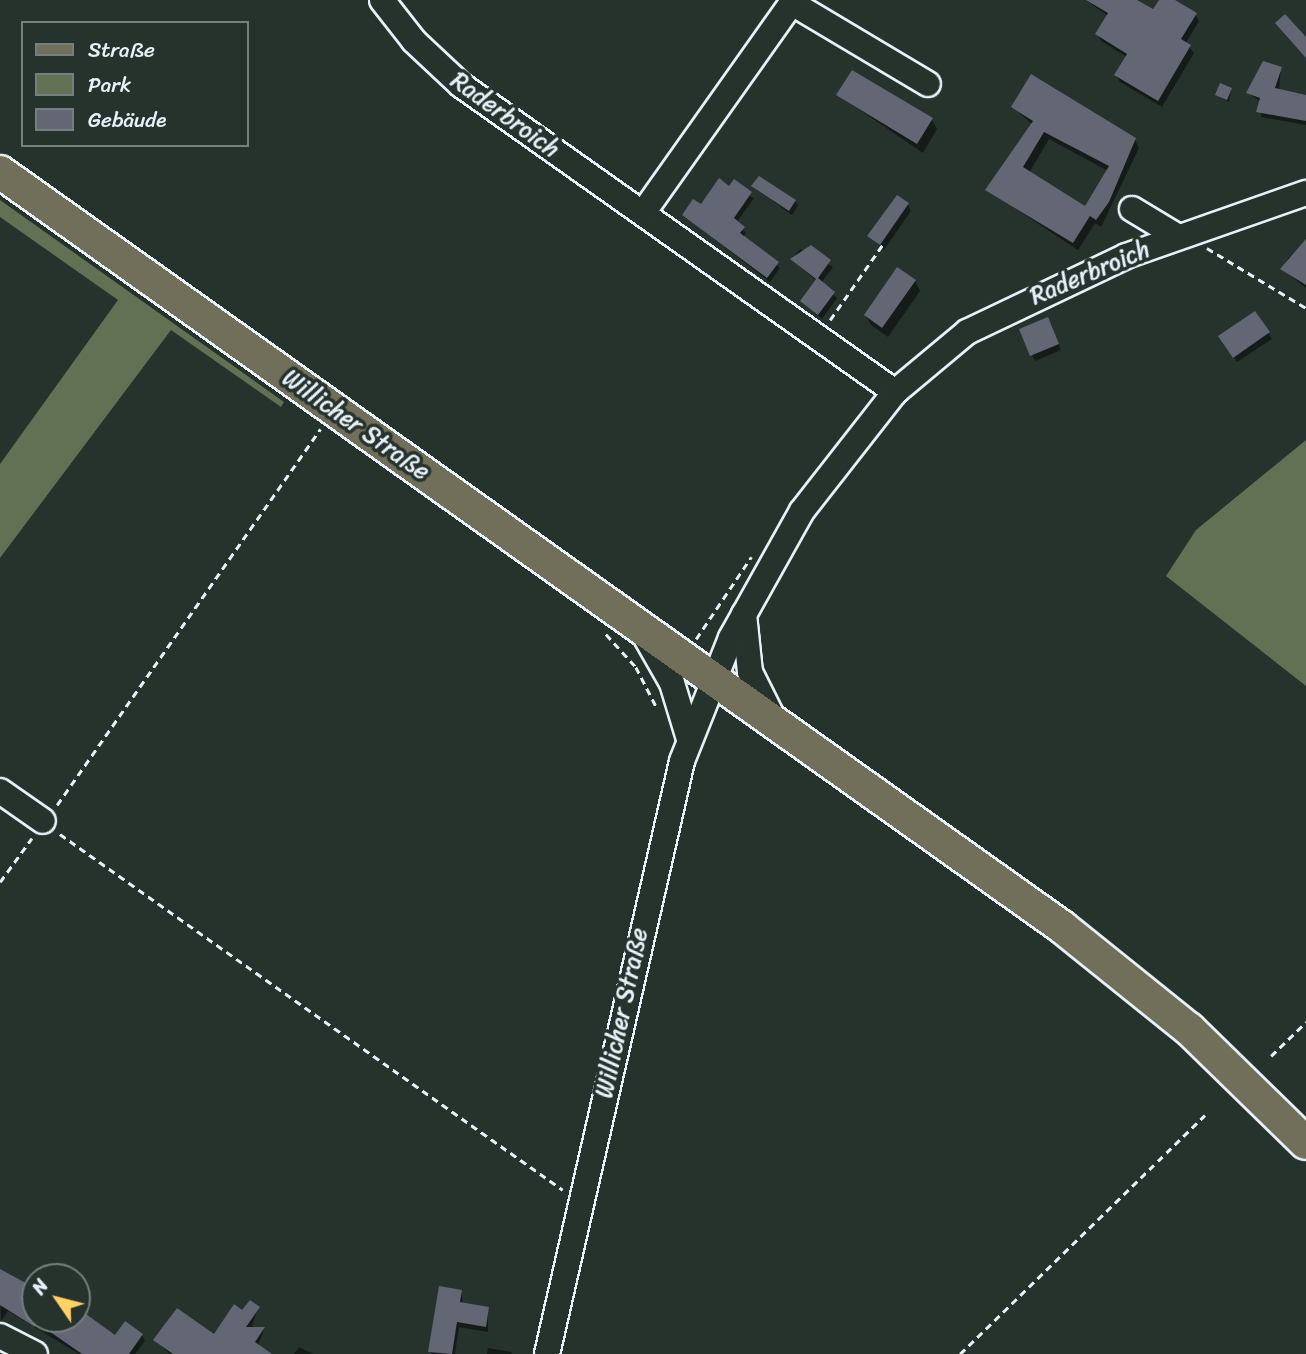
<!DOCTYPE html>
<meta charset="utf-8">
<style>
body{margin:0}
#map{position:relative;width:1306px;height:1354px;overflow:hidden;background:#26332d;font-family:Sriracha,sans-serif}
div>[style]{position:absolute}
.green>*{inset:0;background:#627153}
.shadow>*{inset:0;background:#0007}
.building>*{inset:0;background:#636673}
.path>*{height:2.5px;margin-top:-1.25px;transform-origin:0;background:repeating-linear-gradient(90deg,#e8f1f8 0 7px,transparent 0 12px)}
.roads{filter:drop-shadow(2px 0 #e8f1f8) drop-shadow(-2px 0 #e8f1f8) drop-shadow(0 2px #e8f1f8) drop-shadow(0 -2px #e8f1f8)}
.minor>*{height:24px;margin:-12px;padding:0 12px;transform-origin:12px;border-radius:12px;background:#26332d}
.major>*{height:32px;margin:-16px;padding:0 16px;transform-origin:16px;border-radius:16px;background:#706f59}
span{translate:-50% -50%;white-space:nowrap;text-align:center;line-height:1.15;-webkit-text-stroke:7px #26332d;paint-order:stroke}
.street-label{font-size:24px;color:#e8f1f8}
.legend{position:absolute;left:21px;top:21px;width:228px;height:126px;box-sizing:border-box;background:#26332d;border:2px solid #747f7e;margin:0;padding:9px 12px;list-style:none;font-size:21px;color:#e8f1f8}
.legend li{display:flex;align-items:center;gap:14px;height:35px}
.legend b{width:35px;border:2px solid #747f7e}
.north{position:absolute;left:21px;top:1263px;width:70px;height:70px;box-sizing:border-box;background:#26332d;border:2px solid #747f7e;border-radius:50%;rotate:305deg;font-size:19px;font-weight:700;line-height:28px;text-align:center;color:#e8f1f8}
.north::after{content:'';display:block;margin:auto;width:24px;height:32px;background:#ffd166;clip-path:polygon(50% 0,100% 100%,50% 72%,0 100%)}
</style>
<div id="map">
<div class="green">
<i style="clip-path:polygon(0 200px,284px 402px,281px 407px,171px 330px,0 558px,0 464px,118px 300px,0 217px)"></i>
<i style="clip-path:polygon(1306px 440px,1306px 686px,1166px 576px,1196px 530px)"></i>
</div>
<div class="shadow">
<i style="clip-path:polygon(1086px 0,1133px 0,1154px 12px,1161px 0,1171px 0,1195px 14px,1199px 21px,1186px 43px,1194px 53px,1162px 107px,1120px 82px,1116px 75px,1127px 57px,1101px 41px,1097px 34px,1108px 16px)"></i>
<i style="clip-path:polygon(1281px 68px,1279px 90px,1306px 95px,1306px 125px,1261px 117px,1261px 102px,1248px 93px)"></i>
<i style="clip-path:polygon(1231px 89px,1229px 102px,1217px 95px)"></i>
<i style="clip-path:polygon(838px 95px,932px 120px,937px 129px,923px 153px)"></i>
<i style="clip-path:polygon(evenodd,1013px 107px,1135px 140px,1139px 148px,1101px 227px,1095px 223px,1078px 250px,987px 190px,1033px 125px,1013px 107px,1049px 139px,1108px 171px,1086px 208px,1029px 173px,1049px 139px)"></i>
<i style="clip-path:polygon(753px 187px,795px 201px,798px 206px,792px 215px)"></i>
<i style="clip-path:polygon(730px 188px,754px 198px,736px 223px,746px 233px,743px 238px,780px 268px,770px 282px,684px 216px)"></i>
<i style="clip-path:polygon(908px 205px,911px 211px,884px 250px,870px 236px)"></i>
<i style="clip-path:polygon(800px 249px,833px 267px,821px 283px,837px 298px,822px 319px,802px 301px,817px 281px,792px 260px)"></i>
<i style="clip-path:polygon(1306px 255px,1306px 288px,1282px 269px,1289px 257px)"></i>
<i style="clip-path:polygon(915px 281px,920px 291px,888px 337px,871px 325px,866px 316px)"></i>
<i style="clip-path:polygon(1051px 325px,1061px 350px,1035px 361px,1032px 355px)"></i>
<i style="clip-path:polygon(1268px 333px,1272px 339px,1237px 362px,1224px 343px)"></i>
<i style="clip-path:polygon(0 1270px,35px 1289px,35px 1319px,77px 1319px,79px 1311px,116px 1338px,142px 1335px,145px 1341px,135px 1354px,79px 1354px,8px 1311px,1px 1321px)"></i>
<i style="clip-path:polygon(461px 1291px,463px 1304px,488px 1309px,488px 1332px,459px 1327px,455px 1354px,431px 1354px)"></i>
<i style="clip-path:polygon(258px 1308px,251px 1329px,264px 1329px,258px 1346px,269px 1354px,170px 1354px,155px 1340px,214px 1336px)"></i>
<i style="clip-path:polygon(299px 1347px,313px 1354px,294px 1354px)"></i>
<i style="clip-path:polygon(488px 1348px,511px 1352px,512px 1354px,487px 1354px)"></i>
</div>
<div class="building">
<i style="clip-path:polygon(1086px 0,1137px 0,1153px 9px,1159px 0,1175px 0,1197px 13px,1181px 39px,1191px 45px,1158px 101px,1114px 75px,1127px 54px,1095px 34px,1108px 13px)"></i>
<i style="clip-path:polygon(1285px 14px,1306px 37px,1306px 58px,1275px 23px)"></i>
<i style="clip-path:polygon(1263px 61px,1282px 67px,1275px 88px,1306px 95px,1306px 121px,1256px 112px,1260px 98px,1246px 93px)"></i>
<i style="clip-path:polygon(852px 70px,933px 118px,917px 144px,836px 95px)"></i>
<i style="clip-path:polygon(evenodd,1031px 74px,1136px 138px,1109px 202px,1096px 220px,1090px 216px,1073px 243px,985px 190px,1033px 121px,1011px 107px,1031px 74px,1044px 132px,1109px 166px,1085px 206px,1023px 167px,1044px 132px)"></i>
<i style="clip-path:polygon(1220px 83px,1232px 88px,1227px 100px,1215px 95px)"></i>
<i style="clip-path:polygon(759px 176px,796px 200px,789px 211px,751px 186px)"></i>
<i style="clip-path:polygon(719px 178px,729px 186px,734px 179px,752px 192px,734px 218px,745px 227px,740px 233px,779px 262px,767px 278px,682px 215px,693px 199px,701px 204px)"></i>
<i style="clip-path:polygon(897px 195px,909px 203px,880px 245px,867px 236px)"></i>
<i style="clip-path:polygon(1306px 239px,1306px 285px,1280px 269px)"></i>
<i style="clip-path:polygon(811px 245px,831px 260px,818px 278px,835px 292px,818px 315px,800px 301px,816px 279px,790px 259px)"></i>
<i style="clip-path:polygon(897px 267px,916px 280px,882px 328px,864px 315px)"></i>
<i style="clip-path:polygon(1255px 311px,1270px 332px,1233px 358px,1218px 336px)"></i>
<i style="clip-path:polygon(1048px 317px,1059px 344px,1030px 356px,1019px 329px)"></i>
<i style="clip-path:polygon(0 1269px,35px 1288px,35px 1327px,0 1305px)"></i>
<i style="clip-path:polygon(439px 1286px,462px 1290px,460px 1302px,489px 1307px,486px 1327px,457px 1322px,452px 1354px,428px 1352px)"></i>
<i style="clip-path:polygon(250px 1300px,260px 1307px,246px 1327px,265px 1327px,255px 1342px,272px 1354px,173px 1354px,153px 1340px,177px 1308px,214px 1334px,234px 1304px,242px 1310px)"></i>
<i style="clip-path:polygon(79px 1309px,115px 1335px,125px 1321px,143px 1334px,129px 1354px,82px 1354px,46px 1329px,53px 1319px,77px 1319px)"></i>
</div>
<div class="path">
<i style="left:1207px;top:248px;width:116px;rotate:31.2deg"></i>
<i style="left:830px;top:320px;width:93px;rotate:-55.1deg"></i>
<i style="left:606px;top:634px;width:45px;rotate:47.7deg"></i>
<i style="left:636px;top:667px;width:44px;rotate:62.9deg"></i>
<i style="left:696px;top:639px;width:99px;rotate:-56.1deg"></i>
<i style="left:57px;top:805px;width:459px;rotate:-55deg"></i>
<i style="left:60px;top:834px;width:616px;rotate:35.29deg"></i>
<i style="left:0;top:882px;width:54px;rotate:-54deg"></i>
<i style="left:1271px;top:1056px;width:49px;rotate:-44.2deg"></i>
<i style="left:960px;top:1354px;width:342px;rotate:-44.3deg"></i>
</div>
<div class="roads">
<div class="minor">
<i style="left:382px;top:0;width:52px;rotate:52deg"></i>
<i style="left:414px;top:41px;width:64px;rotate:43.1deg"></i>
<i style="left:461px;top:85px;width:532px;rotate:35.27deg"></i>
<i style="left:792px;top:3px;width:158px;rotate:30.8deg"></i>
<i style="left:1132px;top:209px;width:52px;rotate:31deg"></i>
<i style="left:643px;top:213px;width:261px;rotate:-54.7deg"></i>
<i style="left:744px;top:614px;width:58px;rotate:84.1deg"></i>
<i style="left:750px;top:672px;width:56px;rotate:63.4deg"></i>
<i style="left:644px;top:634px;width:56px;rotate:60.3deg"></i>
<i style="left:672px;top:683px;width:59px;rotate:73.1deg"></i>
<i style="left:0;top:791px;width:52px;rotate:34.9deg"></i>
<i style="left:0;top:1336px;width:39px;rotate:27deg"></i>
<i style="left:547px;top:1354px;width:608px;rotate:-77.17deg"></i>
<i style="left:682px;top:761px;width:132px;rotate:-68.3deg"></i>
<i style="left:731px;top:638px;width:145px;rotate:-60.8deg"></i>
<i style="left:802px;top:511px;width:151px;rotate:-52deg"></i>
<i style="left:895px;top:392px;width:94px;rotate:-39.8deg"></i>
<i style="left:967px;top:332px;width:176px;rotate:-25.5deg"></i>
<i style="left:1126px;top:256px;width:191px;rotate:-19.3deg"></i>
</div>
<div class="major">
<i style="left:0;top:172px;width:1303px;rotate:35.41deg"></i>
<i style="left:1062px;top:927px;width:163px;rotate:38.8deg"></i>
<i style="left:1189px;top:1029px;width:163px;rotate:44.3deg"></i>
</div>
</div>
<div class="street-label">
<span style="left:505px;top:115px;rotate:36deg">Raderbroich</span>
<span style="left:1090px;top:273px;rotate:-23deg">Raderbroich</span>
<span style="left:356px;top:425px;rotate:35deg">Willicher Straße</span>
<span style="left:622px;top:1013px;rotate:-78deg">Willicher Straße</span>
</div>
<ul class="legend">
<li><b style="height:9px;background:#706f59"></b>Straße</li>
<li><b style="height:19px;background:#627153"></b>Park</li>
<li><b style="height:19px;background:#636673"></b>Gebäude</li>
</ul>
<div class="north">N</div>
</div>
